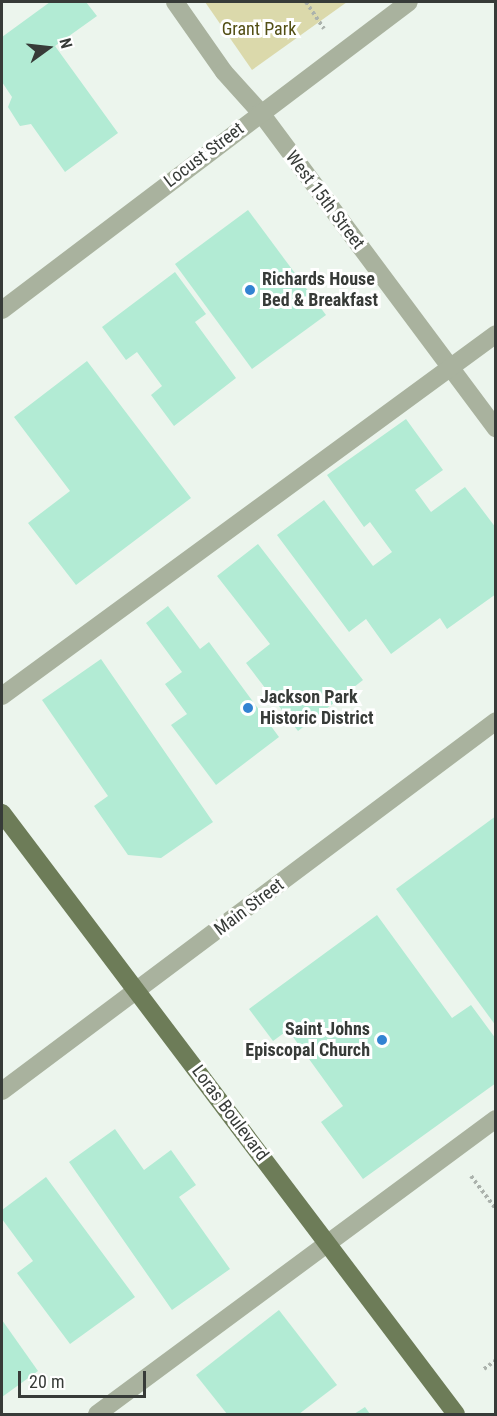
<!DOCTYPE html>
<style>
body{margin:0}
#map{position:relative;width:497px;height:1416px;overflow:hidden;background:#ecf5ed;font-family:"Roboto Condensed",sans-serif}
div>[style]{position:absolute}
.green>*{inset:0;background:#dbd9ab}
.building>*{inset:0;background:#b2ebd4}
.path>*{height:4px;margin-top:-2px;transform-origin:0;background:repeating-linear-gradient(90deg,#abb2ac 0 3px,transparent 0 6px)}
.minor>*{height:18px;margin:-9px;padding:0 9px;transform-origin:9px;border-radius:9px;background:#a9b29e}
.major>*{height:18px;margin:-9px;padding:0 9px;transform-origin:9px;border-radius:9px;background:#6d7c58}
.dots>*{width:16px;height:16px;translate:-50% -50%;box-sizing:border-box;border:3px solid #fff;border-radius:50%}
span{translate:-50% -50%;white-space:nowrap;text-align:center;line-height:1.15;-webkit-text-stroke:6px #fff;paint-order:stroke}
.park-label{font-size:18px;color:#534f15}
.street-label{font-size:18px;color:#373b38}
.poi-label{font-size:18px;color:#373b38;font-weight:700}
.left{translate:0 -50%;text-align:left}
.right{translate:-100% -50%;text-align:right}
.frame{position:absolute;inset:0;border:3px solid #373b38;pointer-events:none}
.north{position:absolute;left:18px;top:18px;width:60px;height:60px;-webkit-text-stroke:4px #fff;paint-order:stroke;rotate:75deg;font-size:16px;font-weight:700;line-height:24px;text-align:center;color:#373b38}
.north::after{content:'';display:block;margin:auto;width:21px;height:27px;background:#373b38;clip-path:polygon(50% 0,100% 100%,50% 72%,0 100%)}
.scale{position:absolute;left:18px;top:1371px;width:128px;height:27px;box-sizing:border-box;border:3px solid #373b38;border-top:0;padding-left:8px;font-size:18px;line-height:21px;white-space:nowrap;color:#373b38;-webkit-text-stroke:4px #fff;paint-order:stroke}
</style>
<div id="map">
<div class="green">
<i style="clip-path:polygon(205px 2px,347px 2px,252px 70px)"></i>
</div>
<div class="building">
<i style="clip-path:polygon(50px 2px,86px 2px,97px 16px,55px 46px,118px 133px,65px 172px,31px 124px,20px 126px,8px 107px,12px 97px,2px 82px,2px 37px)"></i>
<i style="clip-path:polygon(248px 210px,326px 315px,252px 369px,175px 264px)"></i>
<i style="clip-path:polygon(175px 272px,206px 314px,195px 322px,236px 378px,174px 426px,151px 395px,162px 386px,137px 352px,126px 360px,102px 327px)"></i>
<i style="clip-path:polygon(87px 361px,191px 498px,76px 585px,28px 523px,70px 491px,14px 417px)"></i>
<i style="clip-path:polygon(406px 419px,443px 470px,415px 490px,431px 512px,465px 487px,496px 528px,496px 594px,447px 629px,440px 618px,391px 654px,366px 619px,349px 632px,277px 535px,324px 500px,373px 566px,392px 552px,370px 522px,364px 527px,327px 475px)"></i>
<i style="clip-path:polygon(258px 544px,363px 680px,298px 731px,246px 663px,270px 644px,217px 576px)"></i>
<i style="clip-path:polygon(168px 606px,200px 649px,209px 642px,279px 737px,216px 785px,171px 725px,187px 714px,165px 684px,182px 672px,146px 623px)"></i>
<i style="clip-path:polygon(101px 659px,213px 822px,161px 858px,128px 855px,94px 806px,108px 796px,42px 700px)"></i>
<i style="clip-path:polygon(496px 816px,496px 1026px,396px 889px)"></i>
<i style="clip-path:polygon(377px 915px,452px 1018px,471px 1005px,496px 1039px,496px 1083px,363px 1179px,321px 1122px,343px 1106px,288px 1030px,273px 1041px,249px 1009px)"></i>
<i style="clip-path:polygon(115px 1129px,144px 1170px,171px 1150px,196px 1185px,179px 1197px,230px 1269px,172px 1310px,69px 1162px)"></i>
<i style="clip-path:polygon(46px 1177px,135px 1297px,70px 1344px,17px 1273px,33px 1261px,2px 1219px,2px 1210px)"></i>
<i style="clip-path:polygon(279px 1310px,337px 1385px,299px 1414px,227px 1414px,196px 1375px)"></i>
<i style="clip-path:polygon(2px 1320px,38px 1371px,2px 1397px)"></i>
<i style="clip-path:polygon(365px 1407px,370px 1414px,354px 1414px)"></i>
</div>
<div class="path">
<i style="left:306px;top:2px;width:32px;rotate:56deg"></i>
<i style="left:471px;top:1176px;width:41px;rotate:52.9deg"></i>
<i style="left:484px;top:1369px;width:15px;rotate:-37deg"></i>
</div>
<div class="minor">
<i style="left:175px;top:2px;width:85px;rotate:55deg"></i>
<i style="left:224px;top:72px;width:54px;rotate:48deg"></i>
<i style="left:260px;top:112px;width:395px;rotate:53.3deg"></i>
<i style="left:2px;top:310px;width:510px;rotate:-37.12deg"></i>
<i style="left:2px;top:696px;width:612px;rotate:-36.23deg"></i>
<i style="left:2px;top:1091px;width:617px;rotate:-36.83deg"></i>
<i style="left:97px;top:1414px;width:496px;rotate:-36.5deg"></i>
</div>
<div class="major">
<i style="left:2px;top:813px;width:753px;rotate:52.93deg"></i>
</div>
<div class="dots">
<i style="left:250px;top:290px;background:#3283d2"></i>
<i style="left:248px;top:708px;background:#3283d2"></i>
<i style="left:382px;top:1040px;background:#3283d2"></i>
</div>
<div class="park-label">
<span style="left:259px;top:29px">Grant Park</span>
</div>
<div class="street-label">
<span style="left:204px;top:155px;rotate:-37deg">Locust Street</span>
<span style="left:325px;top:200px;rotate:53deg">West 15th Street</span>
<span style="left:249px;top:907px;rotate:-37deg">Main Street</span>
<span style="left:230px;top:1113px;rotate:53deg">Loras Boulevard</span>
</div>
<div class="poi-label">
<span class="left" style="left:262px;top:290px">Richards House<br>Bed &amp; Breakfast</span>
<span class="left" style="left:260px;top:708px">Jackson Park<br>Historic District</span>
<span class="right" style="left:370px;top:1040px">Saint Johns<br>Episcopal Church</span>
</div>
<div class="frame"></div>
<div class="north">N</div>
<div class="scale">20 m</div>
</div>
